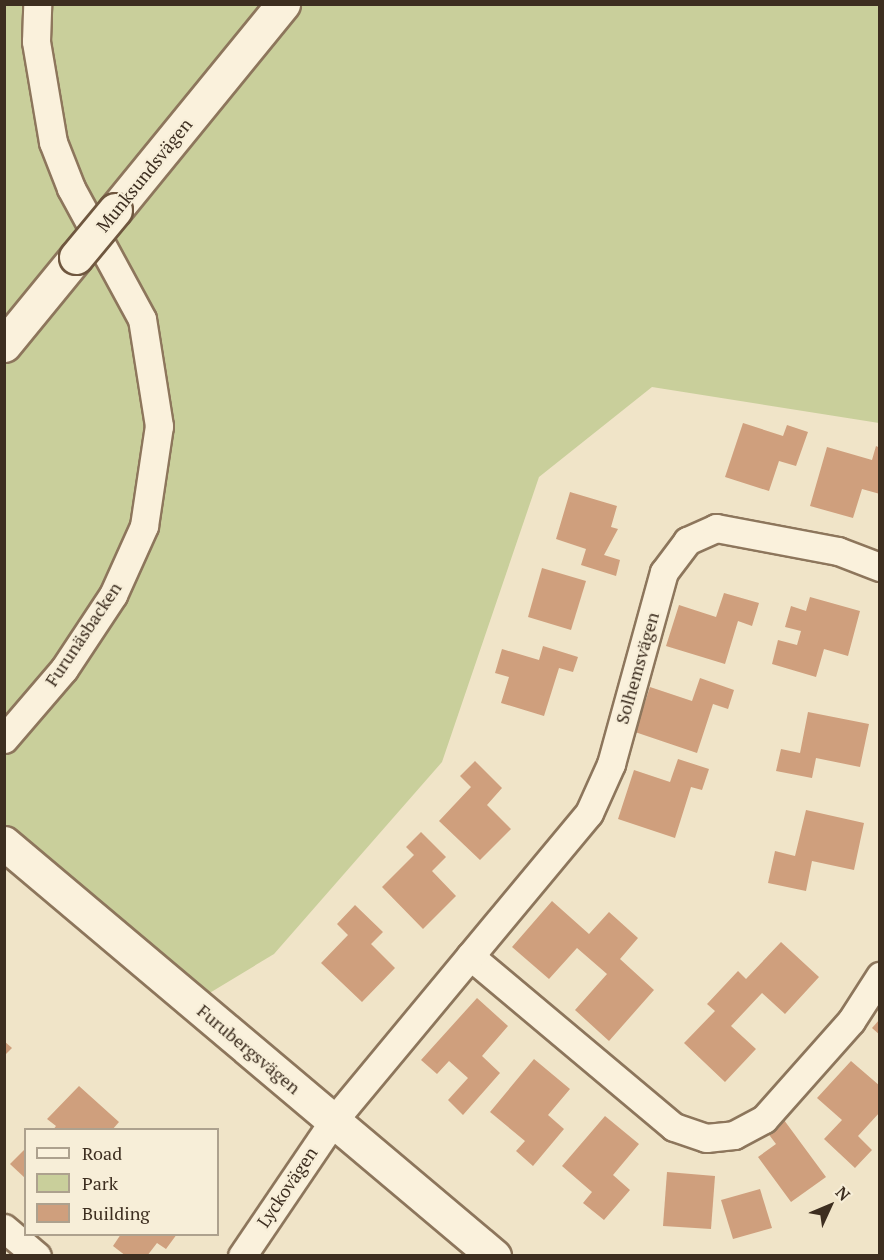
<!DOCTYPE html>
<meta charset="utf-8">
<style>
body{margin:0}
#map{position:relative;width:884px;height:1260px;overflow:hidden;background:#f0e4c8;font-family:"PT Serif",serif}
div>[style]{position:absolute}
.green>*{inset:0;background:#c9cf9b}
.building>*{inset:0;background:#cf9f7d}
.roads{filter:drop-shadow(2px 0 #8d765c) drop-shadow(-2px 0 #8d765c) drop-shadow(0 2px #8d765c) drop-shadow(0 -2px #8d765c)}
.street>*{height:27px;margin:-13.5px;padding:0 13.5px;transform-origin:13.5px;border-radius:13.5px;background:#faf1dc}
.secondary>*{height:33px;margin:-16.5px;padding:0 16.5px;transform-origin:16.5px;border-radius:16.5px;background:#faf1dc}
.bridges{filter:drop-shadow(2px 0 #6f573f) drop-shadow(-2px 0 #6f573f) drop-shadow(0 2px #6f573f) drop-shadow(0 -2px #6f573f)}
.secondary-bridge>*{height:33px;margin:-16.5px;padding:0 16.5px;transform-origin:16.5px;border-radius:16.5px;background:#faf1dc}
span{translate:-50% -50%;white-space:nowrap;text-align:center;line-height:1.15;-webkit-text-stroke:4.5px #f7eed8;paint-order:stroke}
.street-label{font-size:18px;color:#3d2e20}
.frame{position:absolute;inset:0;border:6px solid #3d2e20;pointer-events:none}
.legend{position:absolute;left:24px;top:1128px;width:195px;height:108px;box-sizing:border-box;background:#f7eed8;border:2px solid #ada18e;margin:0;padding:8px 10px;list-style:none;font-size:18px;color:#3d2e20}
.legend li{display:flex;align-items:center;gap:12px;height:30px}
.legend b{width:30px;border:2px solid #ada18e}
.north{position:absolute;left:800px;top:1176px;width:60px;height:60px;-webkit-text-stroke:4px #f7eed8;paint-order:stroke;rotate:46deg;font-size:16px;font-weight:700;line-height:24px;text-align:center;color:#3d2e20}
.north::after{content:'';display:block;margin:auto;width:21px;height:27px;background:#3d2e20;clip-path:polygon(50% 0,100% 100%,50% 72%,0 100%)}
</style>
<div id="map">
<div class="green">
<i style="clip-path:polygon(4px 5px,879px 5px,879px 423px,652px 387px,539px 477px,442px 762px,274px 954px,193px 1003px,5px 847px)"></i>
</div>
<div class="building">
<i style="clip-path:polygon(743px 423px,783px 436px,787px 425px,808px 432px,796px 466px,779px 461px,769px 491px,725px 477px)"></i>
<i style="clip-path:polygon(876px 446px,880px 448px,880px 494px,862px 489px,853px 518px,810px 506px,827px 447px,872px 460px)"></i>
<i style="clip-path:polygon(570px 492px,617px 506px,611px 527px,618px 529px,604px 555px,620px 560px,616px 576px,581px 565px,586px 549px,556px 539px)"></i>
<i style="clip-path:polygon(542px 568px,586px 581px,571px 630px,528px 617px)"></i>
<i style="clip-path:polygon(724px 593px,759px 603px,752px 626px,738px 621px,725px 664px,666px 646px,679px 605px,716px 617px)"></i>
<i style="clip-path:polygon(810px 597px,860px 611px,848px 656px,824px 649px,816px 677px,772px 664px,778px 640px,797px 645px,801px 631px,785px 627px,791px 606px,806px 611px)"></i>
<i style="clip-path:polygon(543px 646px,578px 657px,573px 672px,559px 668px,544px 716px,501px 703px,509px 677px,495px 673px,502px 649px,539px 660px)"></i>
<i style="clip-path:polygon(700px 678px,734px 690px,728px 709px,713px 704px,697px 753px,635px 732px,650px 687px,692px 701px)"></i>
<i style="clip-path:polygon(808px 712px,869px 724px,860px 767px,816px 758px,812px 778px,776px 771px,781px 749px,800px 753px)"></i>
<i style="clip-path:polygon(678px 759px,709px 769px,702px 790px,691px 787px,675px 838px,618px 819px,634px 770px,670px 782px)"></i>
<i style="clip-path:polygon(475px 761px,502px 788px,487px 805px,511px 829px,480px 860px,439px 821px,471px 787px,460px 776px)"></i>
<i style="clip-path:polygon(806px 810px,864px 823px,854px 870px,812px 861px,806px 891px,768px 883px,775px 851px,795px 856px)"></i>
<i style="clip-path:polygon(421px 832px,446px 857px,432px 871px,456px 896px,423px 929px,382px 887px,414px 855px,406px 847px)"></i>
<i style="clip-path:polygon(552px 901px,589px 934px,609px 912px,638px 938px,620px 959px,654px 990px,609px 1041px,575px 1010px,607px 974px,577px 948px,549px 979px,512px 947px)"></i>
<i style="clip-path:polygon(355px 905px,383px 932px,371px 944px,395px 968px,362px 1002px,321px 963px,348px 935px,337px 924px)"></i>
<i style="clip-path:polygon(781px 942px,819px 977px,785px 1014px,762px 993px,731px 1026px,756px 1049px,725px 1082px,684px 1043px,715px 1011px,707px 1004px,738px 971px,746px 979px)"></i>
<i style="clip-path:polygon(477px 998px,508px 1026px,482px 1056px,500px 1073px,463px 1115px,448px 1100px,468px 1078px,449px 1061px,437px 1074px,421px 1060px)"></i>
<i style="clip-path:polygon(880px 1019px,880px 1035px,872px 1028px)"></i>
<i style="clip-path:polygon(4px 1041px,12px 1048px,4px 1056px)"></i>
<i style="clip-path:polygon(534px 1059px,570px 1089px,548px 1115px,564px 1129px,533px 1166px,516px 1151px,525px 1141px,490px 1112px)"></i>
<i style="clip-path:polygon(851px 1061px,880px 1086px,880px 1112px,858px 1136px,872px 1150px,855px 1168px,824px 1139px,842px 1120px,817px 1098px)"></i>
<i style="clip-path:polygon(79px 1086px,119px 1122px,112px 1130px,53px 1130px,56px 1126px,47px 1119px)"></i>
<i style="clip-path:polygon(605px 1116px,639px 1144px,613px 1175px,630px 1190px,604px 1220px,583px 1203px,592px 1192px,562px 1166px)"></i>
<i style="clip-path:polygon(784px 1120px,826px 1177px,791px 1202px,758px 1157px,776px 1144px,767px 1132px)"></i>
<i style="clip-path:polygon(26px 1148px,26px 1179px,10px 1164px)"></i>
<i style="clip-path:polygon(667px 1172px,715px 1176px,711px 1229px,663px 1226px)"></i>
<i style="clip-path:polygon(760px 1189px,772px 1228px,733px 1239px,721px 1200px)"></i>
<i style="clip-path:polygon(121px 1234px,177px 1234px,166px 1249px,157px 1243px,147px 1256px,126px 1256px,113px 1246px)"></i>
</div>
<div class="roads">
<div class="street">
<i style="left:4px;top:739px;width:92px;rotate:-49.4deg"></i>
<i style="left:64px;top:669px;width:89px;rotate:-56.5deg"></i>
<i style="left:113px;top:595px;width:76px;rotate:-65.8deg"></i>
<i style="left:144px;top:526px;width:101px;rotate:-81.5deg"></i>
<i style="left:159px;top:426px;width:108px;rotate:-99deg"></i>
<i style="left:142px;top:319px;width:149px;rotate:-118.5deg"></i>
<i style="left:71px;top:188px;width:49px;rotate:-111.4deg"></i>
<i style="left:53px;top:142px;width:102px;rotate:-99.6deg"></i>
<i style="left:36px;top:41px;width:37px;rotate:-88deg"></i>
<i style="left:470px;top:956px;width:266px;rotate:40deg"></i>
<i style="left:674px;top:1127px;width:34px;rotate:19deg"></i>
<i style="left:706px;top:1138px;width:28px;rotate:-6deg"></i>
<i style="left:734px;top:1135px;width:34px;rotate:-28deg"></i>
<i style="left:764px;top:1119px;width:131px;rotate:-48.4deg"></i>
<i style="left:851px;top:1021px;width:54px;rotate:-57.2deg"></i>
<i style="left:4px;top:1228px;width:43px;rotate:40.3deg"></i>
<i style="left:242px;top:1256px;width:164px;rotate:-55.9deg"></i>
<i style="left:334px;top:1120px;width:399px;rotate:-50.3deg"></i>
<i style="left:589px;top:813px;width:54px;rotate:-65.8deg"></i>
<i style="left:611px;top:764px;width:199px;rotate:-74.6deg"></i>
<i style="left:664px;top:572px;width:39px;rotate:-53deg"></i>
<i style="left:687px;top:541px;width:32px;rotate:-24deg"></i>
<i style="left:716px;top:528px;width:124px;rotate:10.7deg"></i>
<i style="left:838px;top:551px;width:45px;rotate:20.9deg"></i>
</div>
<div class="secondary">
<i style="left:115px;top:210px;width:266px;rotate:-50.8deg"></i>
<i style="left:4px;top:345px;width:114px;rotate:-50.7deg"></i>
<i style="left:4px;top:843px;width:641px;rotate:40.13deg"></i>
</div>
</div>
<div class="bridges">
<div class="secondary-bridge">
<i style="left:76px;top:257px;width:61px;rotate:-50.3deg"></i>
</div>
</div>
<div class="street-label">
<span style="left:144px;top:175px;rotate:-51deg">Munksundsvägen</span>
<span style="left:83px;top:634px;rotate:-56deg">Furunäsbacken</span>
<span style="left:637px;top:668px;rotate:-74deg">Solhemsvägen</span>
<span style="left:249px;top:1049px;rotate:40deg">Furubergsvägen</span>
<span style="left:287px;top:1187px;rotate:-56deg">Lyckovägen</span>
</div>
<div class="frame"></div>
<ul class="legend">
<li><b style="height:8px;background:#faf1dc"></b>Road</li>
<li><b style="height:16px;background:#c9cf9b"></b>Park</li>
<li><b style="height:16px;background:#cf9f7d"></b>Building</li>
</ul>
<div class="north">N</div>
</div>
